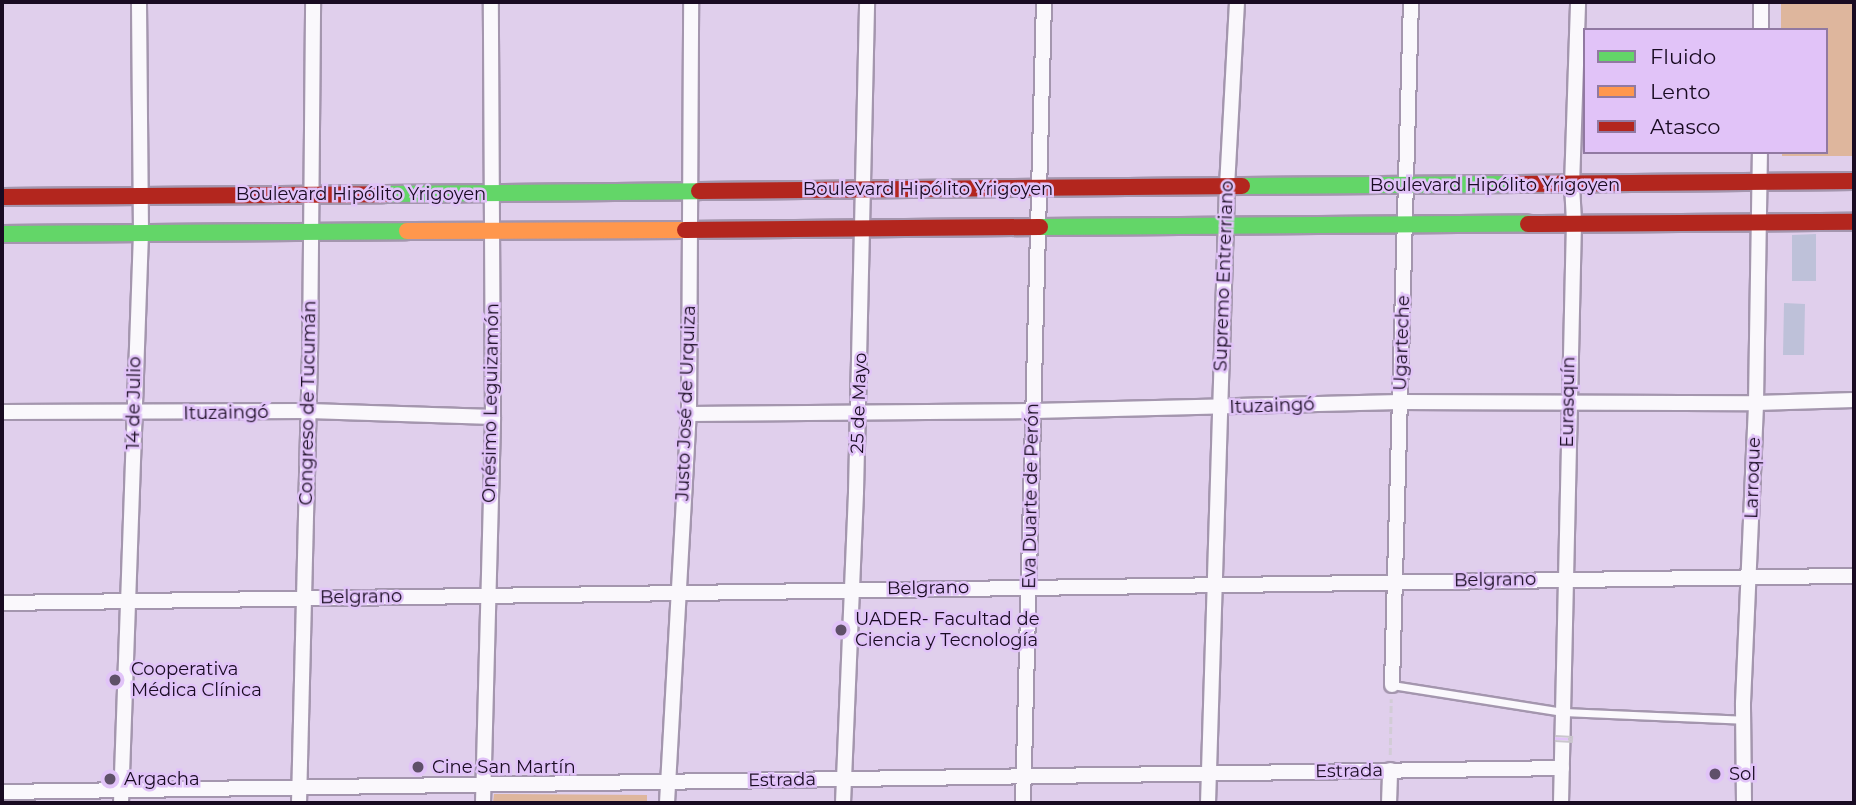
<!DOCTYPE html>
<meta charset="utf-8">
<style>
body{margin:0}
#map{position:relative;width:1856px;height:805px;overflow:hidden;background:#e0cfec;font-family:Montserrat,sans-serif}
div>[style]{position:absolute}
.green>*{inset:0;background:#deb69d}
.building>*{inset:0;background:#bec1d9}
.path>*{height:2.5px;margin-top:-1.25px;transform-origin:0;background:repeating-linear-gradient(90deg,#d2ccd6 0 7px,transparent 0 10.5px)}
.roads{filter:drop-shadow(2px 0 #a496ae) drop-shadow(-2px 0 #a496ae) drop-shadow(0 2px #a496ae) drop-shadow(0 -2px #a496ae)}
.lane>*{height:7px;margin:-3.5px;padding:0 3.5px;transform-origin:3.5px;border-radius:3.5px;background:#faf8fc}
.street>*{height:14px;margin:-7px;padding:0 7px;transform-origin:7px;border-radius:7px;background:#faf8fc}
.fast>*{height:16px;margin:-8px;padding:0 8px;transform-origin:8px;border-radius:8px;background:#63d668}
.slow>*{height:16px;margin:-8px;padding:0 8px;transform-origin:8px;border-radius:8px;background:#ff974d}
.jam>*{height:16px;margin:-8px;padding:0 8px;transform-origin:8px;border-radius:8px;background:#b3261e}
.rail>*{height:7px;margin-top:-3.5px;transform-origin:0;background:repeating-linear-gradient(90deg,#e1c3f8 0 13px,#cac6cd 0 26px);box-sizing:border-box;border-block:2px solid #cac6cd}
.dots>*{width:19px;height:19px;translate:-50% -50%;box-sizing:border-box;border:4px solid #e1c3f8;border-radius:50%}
span{translate:-50% -50%;white-space:nowrap;text-align:center;line-height:1.15;-webkit-text-stroke:5px #e1c3f8;paint-order:stroke}
.street-label{font-size:18px;color:#190b22}
.poi-label{font-size:18px;color:#190b22}
.left{translate:0 -50%;text-align:left}
.frame{position:absolute;inset:0;border:4px solid #190b22;pointer-events:none}
.legend{position:absolute;left:1583px;top:28px;width:245px;height:126px;box-sizing:border-box;background:#e1c3f8;border:2px solid #9179a2;margin:0;padding:9px 12px;list-style:none;font-size:21px;color:#190b22}
.legend li{display:flex;align-items:center;gap:14px;height:35px}
.legend b{width:35px;border:2px solid #9179a2}
</style>
<div id="map">
<div class="green">
<i style="clip-path:polygon(1781px 2px,1854px 2px,1854px 156px,1782px 156px,1782px 152px,1826px 152px,1826px 30px,1781px 30px)"></i>
<i style="clip-path:polygon(494px 794px,647px 795px,647px 803px,493px 803px)"></i>
</div>
<div class="building">
<i style="clip-path:polygon(1816px 234px,1816px 281px,1792px 281px,1792px 235px)"></i>
<i style="clip-path:polygon(1784px 303px,1805px 304px,1804px 355px,1783px 355px)"></i>
</div>
<div class="path">
<i style="left:1390px;top:755px;width:56px;rotate:-89deg"></i>
</div>
<div class="roads">
<div class="lane">
<i style="left:1392px;top:685px;width:173px;rotate:9deg"></i>
<i style="left:1563px;top:712px;width:180px;rotate:2.5deg"></i>
</div>
<div class="street">
<i style="left:1761px;top:30px;width:28px;rotate:-90deg"></i>
<i style="left:2px;top:412px;width:307px;rotate:-0.2deg"></i>
<i style="left:309px;top:411px;width:184px;rotate:1.9deg"></i>
<i style="left:689px;top:414px;width:344px;rotate:-0.5deg"></i>
<i style="left:1033px;top:411px;width:367px;rotate:-1.4deg"></i>
<i style="left:1400px;top:402px;width:356px;rotate:0.2deg"></i>
<i style="left:1756px;top:403px;width:98px;rotate:-1.8deg"></i>
<i style="left:2px;top:603px;width:1852px;rotate:-0.84deg"></i>
<i style="left:1392px;top:685px;width:683px;rotate:-88.41deg"></i>
<i style="left:2px;top:792px;width:1560px;rotate:-0.88deg"></i>
<i style="left:121px;top:803px;width:570px;rotate:-87.99deg"></i>
<i style="left:141px;top:233px;width:231px;rotate:-90.5deg"></i>
<i style="left:299px;top:803px;width:445px;rotate:-88.6deg"></i>
<i style="left:310px;top:358px;width:356px;rotate:-89.5deg"></i>
<i style="left:483px;top:803px;width:386px;rotate:-88.5deg"></i>
<i style="left:493px;top:417px;width:415px;rotate:-90.3deg"></i>
<i style="left:667px;top:803px;width:390px;rotate:-86.8deg"></i>
<i style="left:689px;top:414px;width:412px;rotate:-89.7deg"></i>
<i style="left:843px;top:803px;width:311px;rotate:-87.6deg"></i>
<i style="left:856px;top:492px;width:490px;rotate:-88.7deg"></i>
<i style="left:1023px;top:803px;width:801px;rotate:-88.5deg"></i>
<i style="left:1208px;top:803px;width:616px;rotate:-88.23deg"></i>
<i style="left:1227px;top:187px;width:185px;rotate:-86.9deg"></i>
<i style="left:1389px;top:803px;width:33px;rotate:-88deg"></i>
<i style="left:1561px;top:803px;width:581px;rotate:-88.72deg"></i>
<i style="left:1574px;top:222px;width:36px;rotate:-93deg"></i>
<i style="left:1572px;top:186px;width:184px;rotate:-88.1deg"></i>
<i style="left:1744px;top:803px;width:100px;rotate:-90.6deg"></i>
<i style="left:1743px;top:703px;width:300px;rotate:-87.5deg"></i>
<i style="left:1756px;top:403px;width:251px;rotate:-89.1deg"></i>
</div>
<div class="fast">
<i style="left:1242px;top:186px;width:277px;rotate:-0.4deg"></i>
<i style="left:384px;top:194px;width:315px;rotate:-0.5deg"></i>
<i style="left:1040px;top:227px;width:488px;rotate:-0.4deg"></i>
<i style="left:2px;top:234px;width:405px;rotate:-0.4deg"></i>
</div>
<div class="slow">
<i style="left:407px;top:231px;width:278px;rotate:-0.2deg"></i>
</div>
<div class="jam">
<i style="left:1519px;top:184px;width:335px;rotate:-0.5deg"></i>
<i style="left:699px;top:191px;width:543px;rotate:-0.53deg"></i>
<i style="left:2px;top:197px;width:382px;rotate:-0.4deg"></i>
<i style="left:1528px;top:224px;width:326px;rotate:-0.4deg"></i>
<i style="left:685px;top:230px;width:355px;rotate:-0.5deg"></i>
</div>
</div>
<div class="rail">
<i style="left:1555px;top:738px;width:18px;rotate:3deg"></i>
</div>
<div class="dots">
<i style="left:841px;top:630px;background:#5f5069"></i>
<i style="left:115px;top:680px;background:#5f5069"></i>
<i style="left:418px;top:767px;background:#5f5069"></i>
<i style="left:1715px;top:774px;background:#5f5069"></i>
<i style="left:110px;top:779px;background:#5f5069"></i>
</div>
<div class="street-label">
<span style="left:1495px;top:185px">Boulevard Hipólito Yrigoyen</span>
<span style="left:928px;top:189px">Boulevard Hipólito Yrigoyen</span>
<span style="left:361px;top:194px">Boulevard Hipólito Yrigoyen</span>
<span style="left:1224px;top:276px;rotate:-88deg">Supremo Entrerriano</span>
<span style="left:1402px;top:343px;rotate:-88deg">Ugarteche</span>
<span style="left:1568px;top:402px;rotate:-89deg">Eurasquín</span>
<span style="left:134px;top:403px;rotate:-89deg">14 de Julio</span>
<span style="left:308px;top:403px;rotate:-89deg">Congreso de Tucumán</span>
<span style="left:491px;top:403px;rotate:-89deg">Onésimo Leguizamón</span>
<span style="left:686px;top:403px;rotate:-88deg">Justo José de Urquiza</span>
<span style="left:859px;top:403px;rotate:-88deg">25 de Mayo</span>
<span style="left:1272px;top:406px;rotate:-2deg">Ituzaingó</span>
<span style="left:226px;top:413px;rotate:-1deg">Ituzaingó</span>
<span style="left:1753px;top:478px;rotate:-88deg">Larroque</span>
<span style="left:1031px;top:496px;rotate:-89deg">Eva Duarte de Perón</span>
<span style="left:1495px;top:580px;rotate:-1deg">Belgrano</span>
<span style="left:928px;top:588px;rotate:-1deg">Belgrano</span>
<span style="left:361px;top:597px;rotate:-1deg">Belgrano</span>
<span style="left:1349px;top:771px;rotate:-1deg">Estrada</span>
<span style="left:782px;top:780px;rotate:-1deg">Estrada</span>
</div>
<div class="poi-label">
<span class="left" style="left:855px;top:630px">UADER- Facultad de<br>Ciencia y Tecnología</span>
<span class="left" style="left:131px;top:680px">Cooperativa<br>Médica Clínica</span>
<span class="left" style="left:432px;top:767px">Cine San Martín</span>
<span class="left" style="left:1729px;top:774px">Sol</span>
<span class="left" style="left:124px;top:779px">Argacha</span>
</div>
<div class="frame"></div>
<ul class="legend">
<li><b style="height:9px;background:#63d668"></b>Fluido</li>
<li><b style="height:9px;background:#ff974d"></b>Lento</li>
<li><b style="height:9px;background:#b3261e"></b>Atasco</li>
</ul>
</div>
